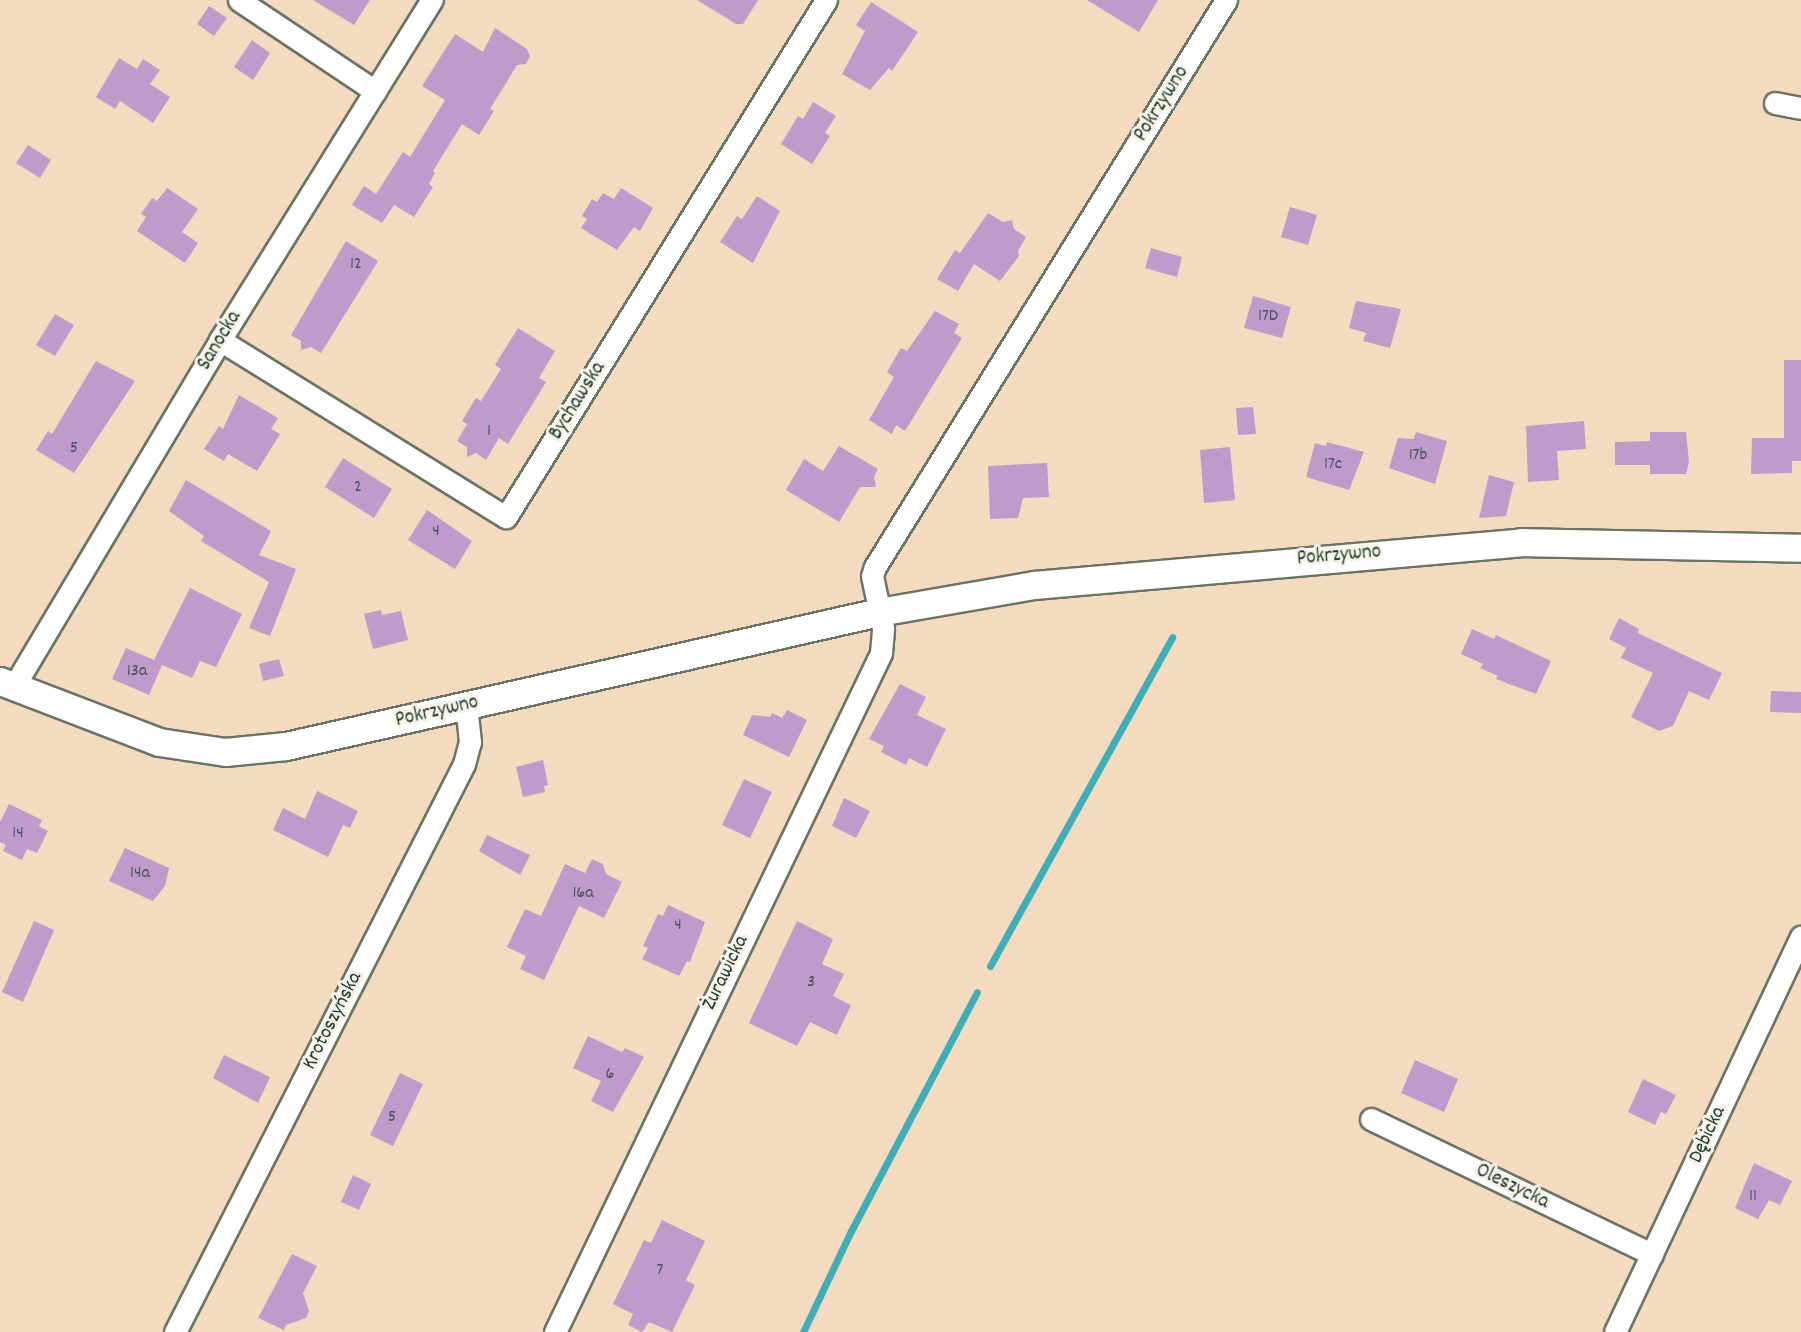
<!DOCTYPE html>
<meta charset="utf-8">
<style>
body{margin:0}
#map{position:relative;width:1801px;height:1332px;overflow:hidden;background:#f4dabe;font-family:Dekko,sans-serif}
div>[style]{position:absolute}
.stream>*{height:7px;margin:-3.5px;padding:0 3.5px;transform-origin:3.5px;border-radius:3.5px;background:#3eaeb8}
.building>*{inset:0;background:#bf9bcc}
.roads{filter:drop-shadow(2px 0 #6a7464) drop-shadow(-2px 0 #6a7464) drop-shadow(0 2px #6a7464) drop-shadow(0 -2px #6a7464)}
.minor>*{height:21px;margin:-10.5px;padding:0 10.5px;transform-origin:10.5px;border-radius:10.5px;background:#fff}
.tertiary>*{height:27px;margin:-13.5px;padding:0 13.5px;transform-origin:13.5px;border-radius:13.5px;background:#fff}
span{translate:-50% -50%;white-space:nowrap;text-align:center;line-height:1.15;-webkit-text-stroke:6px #f7f3e8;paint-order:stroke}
.number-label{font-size:18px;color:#47545a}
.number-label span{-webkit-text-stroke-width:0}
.street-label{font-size:21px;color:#1f3d34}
</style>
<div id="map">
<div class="stream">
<i style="left:990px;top:966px;width:376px;rotate:-61deg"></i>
<i style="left:803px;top:1332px;width:112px;rotate:-64.6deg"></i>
<i style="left:851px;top:1231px;width:270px;rotate:-62.2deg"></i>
</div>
<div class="building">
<i style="clip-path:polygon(313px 0,370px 0,354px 25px)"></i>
<i style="clip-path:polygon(697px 0,758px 0,743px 24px,736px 24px)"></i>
<i style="clip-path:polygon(1087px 0,1158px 0,1139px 32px)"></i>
<i style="clip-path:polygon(871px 2px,918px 32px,892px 71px,889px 68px,870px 90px,842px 74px,865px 31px,856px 25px)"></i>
<i style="clip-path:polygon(209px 6px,227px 18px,214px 36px,197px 24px)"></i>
<i style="clip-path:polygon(495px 28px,527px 49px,530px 56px,526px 64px,517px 65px,490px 109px,494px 111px,479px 135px,462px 124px,433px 171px,435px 173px,429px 184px,433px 187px,414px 217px,394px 205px,382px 223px,352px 205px,364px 186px,376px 194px,403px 152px,410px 157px,445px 100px,422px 86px,455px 34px,483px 52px)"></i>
<i style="clip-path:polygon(252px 40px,270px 53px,253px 80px,234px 67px)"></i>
<i style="clip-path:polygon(119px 58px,137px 69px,143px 59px,160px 70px,150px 84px,170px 97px,153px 123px,120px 101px,115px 109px,96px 97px)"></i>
<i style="clip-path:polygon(813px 102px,836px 116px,825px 133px,830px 136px,812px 164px,781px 144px,798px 116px,803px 119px)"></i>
<i style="clip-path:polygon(28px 145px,51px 160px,40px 178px,16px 163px)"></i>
<i style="clip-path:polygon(167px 188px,198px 209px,182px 232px,198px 243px,185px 263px,137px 231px,146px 217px,141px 214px,152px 198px,157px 201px)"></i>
<i style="clip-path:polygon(621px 188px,653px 208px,640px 231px,634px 227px,617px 250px,581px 228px,587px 219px,582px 216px,592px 199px,597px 202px,603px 193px,614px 199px)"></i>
<i style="clip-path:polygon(757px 196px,780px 211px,753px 263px,720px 242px,737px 216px,742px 219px)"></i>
<i style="clip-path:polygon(1290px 207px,1317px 215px,1308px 245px,1281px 237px)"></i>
<i style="clip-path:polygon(988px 213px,1003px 222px,1012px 220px,1014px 229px,1026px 237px,1018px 251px,1019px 256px,1000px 281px,974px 264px,958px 291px,937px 279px,955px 250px,960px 253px)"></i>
<i style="clip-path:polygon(346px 241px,378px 261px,321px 353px,311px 347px,301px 350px,301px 341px,291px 335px)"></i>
<i style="clip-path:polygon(1151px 248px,1182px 257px,1177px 277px,1145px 268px)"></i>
<i style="clip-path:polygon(1253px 296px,1291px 307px,1282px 338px,1244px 328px)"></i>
<i style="clip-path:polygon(1356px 301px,1401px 309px,1390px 348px,1363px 341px,1366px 333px,1349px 328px)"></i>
<i style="clip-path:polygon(935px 311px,959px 324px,954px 333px,962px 338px,905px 431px,896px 425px,892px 434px,869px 420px,894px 377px,887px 372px,901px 348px,907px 351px)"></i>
<i style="clip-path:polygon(55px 314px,74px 325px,55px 356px,36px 345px)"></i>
<i style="clip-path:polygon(518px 328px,555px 351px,539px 378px,546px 382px,508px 444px,499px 438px,486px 460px,476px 453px,467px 457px,467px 447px,457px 441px,467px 424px,462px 421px,476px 398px,481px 401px,501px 369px,495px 365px)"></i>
<i style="clip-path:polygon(1784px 360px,1801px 360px,1801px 461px,1792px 461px,1792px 473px,1751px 474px,1752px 438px,1784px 438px)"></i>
<i style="clip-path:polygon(96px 361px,135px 381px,74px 473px,36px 450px,48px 431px,52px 434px)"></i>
<i style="clip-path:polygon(239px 395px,278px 418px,271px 429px,280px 434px,257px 471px,228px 454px,224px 461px,204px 449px,219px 426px,223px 429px)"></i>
<i style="clip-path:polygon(1253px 407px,1256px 434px,1238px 435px,1236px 408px)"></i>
<i style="clip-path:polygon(1584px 421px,1586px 449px,1557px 451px,1559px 480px,1528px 482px,1526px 426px)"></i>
<i style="clip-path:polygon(1416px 432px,1447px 441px,1435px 484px,1389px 468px,1398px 438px,1414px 439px)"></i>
<i style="clip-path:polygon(1650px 432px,1686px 432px,1689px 462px,1686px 474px,1650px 474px,1650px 465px,1615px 465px,1615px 442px,1650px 441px)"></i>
<i style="clip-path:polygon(1327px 442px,1364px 452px,1349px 490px,1306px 477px,1315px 443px,1326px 446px)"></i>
<i style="clip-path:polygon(839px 446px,878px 469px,874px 477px,876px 487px,860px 487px,839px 522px,786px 490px,804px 459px,823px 471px)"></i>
<i style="clip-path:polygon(1230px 447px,1235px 500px,1204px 503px,1200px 450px)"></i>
<i style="clip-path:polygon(343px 458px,392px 489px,374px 518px,325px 487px)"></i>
<i style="clip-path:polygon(1047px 463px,1049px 497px,1023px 498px,1018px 518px,990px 519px,988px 466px)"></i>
<i style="clip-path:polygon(1489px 475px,1514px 482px,1506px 516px,1479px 518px)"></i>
<i style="clip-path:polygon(186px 480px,271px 531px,259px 555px,296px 569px,270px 636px,249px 628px,269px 582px,201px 541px,204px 536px,169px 511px)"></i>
<i style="clip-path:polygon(427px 510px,472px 541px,455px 569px,408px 540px)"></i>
<i style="clip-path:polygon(190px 588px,242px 614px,216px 667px,200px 661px,192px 678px,162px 665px,149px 695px,112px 679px,126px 648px,154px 660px)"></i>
<i style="clip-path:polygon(381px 610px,382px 615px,401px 611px,408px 640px,373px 649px,364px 614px)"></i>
<i style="clip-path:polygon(1619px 618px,1639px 629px,1638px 633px,1722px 673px,1709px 700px,1689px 691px,1673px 726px,1659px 731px,1631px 717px,1653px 673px,1621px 658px,1626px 648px,1609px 639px)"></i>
<i style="clip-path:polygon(1472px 629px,1494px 639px,1496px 635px,1551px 661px,1536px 694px,1496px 679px,1498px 676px,1480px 668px,1483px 664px,1461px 654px)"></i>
<i style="clip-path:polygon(279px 659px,284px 676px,263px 681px,259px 664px)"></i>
<i style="clip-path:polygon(900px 684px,926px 697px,917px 715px,946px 729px,927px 767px,909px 758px,906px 765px,881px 752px,884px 746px,869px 739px)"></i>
<i style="clip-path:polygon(1771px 691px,1801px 692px,1801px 713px,1770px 712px)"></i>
<i style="clip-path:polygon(787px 710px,807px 720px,789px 757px,743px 735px,752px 715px,770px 717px,772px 713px,782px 718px)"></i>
<i style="clip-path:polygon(543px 760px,548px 785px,544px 786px,545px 792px,523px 797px,516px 767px)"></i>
<i style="clip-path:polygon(744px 779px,772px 792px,750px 838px,722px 825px)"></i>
<i style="clip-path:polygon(317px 791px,358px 811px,350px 828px,343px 825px,328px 857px,273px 830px,283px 808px,305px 819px)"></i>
<i style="clip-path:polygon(844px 798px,870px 811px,856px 838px,832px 826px)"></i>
<i style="clip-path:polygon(9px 804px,42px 820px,39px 826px,48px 831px,37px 853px,27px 849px,22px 860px,3px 851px,6px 845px,0 842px,0 822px)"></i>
<i style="clip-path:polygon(487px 835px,530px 855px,520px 875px,479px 851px)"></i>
<i style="clip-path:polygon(125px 848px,169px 868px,165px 886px,153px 901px,109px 881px)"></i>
<i style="clip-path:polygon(592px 859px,603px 864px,606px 874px,622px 882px,604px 918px,579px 906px,544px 980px,520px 969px,526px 956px,507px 947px,525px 909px,541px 916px,565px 864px,585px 873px)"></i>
<i style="clip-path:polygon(668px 905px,705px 922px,690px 962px,687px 961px,679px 976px,642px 959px,648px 948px,643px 946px,658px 914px,663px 916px)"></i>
<i style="clip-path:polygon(34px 921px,54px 930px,23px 1002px,2px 992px)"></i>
<i style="clip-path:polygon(797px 921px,833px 939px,822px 964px,844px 974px,833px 996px,851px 1005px,837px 1035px,810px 1022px,797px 1046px,749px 1023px)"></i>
<i style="clip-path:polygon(588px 1036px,622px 1052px,625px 1048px,644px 1057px,613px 1112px,591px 1101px,601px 1081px,573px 1068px)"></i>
<i style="clip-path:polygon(224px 1055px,270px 1077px,258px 1103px,213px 1078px)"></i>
<i style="clip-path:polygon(1415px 1060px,1458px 1079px,1444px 1112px,1401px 1093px)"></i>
<i style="clip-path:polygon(400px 1073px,423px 1084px,393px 1146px,370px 1135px)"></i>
<i style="clip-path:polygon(1643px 1079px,1676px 1095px,1666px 1114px,1661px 1112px,1655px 1125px,1628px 1112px)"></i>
<i style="clip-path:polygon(1754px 1163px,1792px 1181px,1780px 1205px,1769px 1200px,1758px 1219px,1735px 1208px)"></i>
<i style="clip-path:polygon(353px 1175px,371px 1184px,359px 1210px,341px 1202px)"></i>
<i style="clip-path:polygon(662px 1220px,705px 1241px,686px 1280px,695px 1285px,672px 1332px,649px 1322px,642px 1332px,628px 1325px,633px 1314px,613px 1304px,644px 1240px,651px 1243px)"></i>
<i style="clip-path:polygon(292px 1254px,317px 1266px,303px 1293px,309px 1311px,306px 1318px,286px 1325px,284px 1330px,258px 1318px)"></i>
</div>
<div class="roads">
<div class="minor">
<i style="left:239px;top:0;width:164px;rotate:33.8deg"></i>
<i style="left:1775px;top:103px;width:26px;rotate:11deg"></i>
<i style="left:220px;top:340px;width:336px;rotate:31.8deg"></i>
<i style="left:506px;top:517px;width:608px;rotate:-58.24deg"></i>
<i style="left:14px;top:686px;width:403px;rotate:-59.2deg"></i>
<i style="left:220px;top:340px;width:401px;rotate:-58.1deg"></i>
<i style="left:1371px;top:1119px;width:312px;rotate:25.7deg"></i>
<i style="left:175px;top:1332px;width:637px;rotate:-63.03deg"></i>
<i style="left:464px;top:764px;width:23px;rotate:-75deg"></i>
<i style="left:470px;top:742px;width:37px;rotate:-96deg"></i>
<i style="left:555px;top:1332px;width:753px;rotate:-64.35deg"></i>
<i style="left:881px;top:653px;width:25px;rotate:-85deg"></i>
<i style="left:883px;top:628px;width:53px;rotate:-101.9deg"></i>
<i style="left:872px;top:576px;width:9px;rotate:-72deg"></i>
<i style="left:875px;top:567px;width:667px;rotate:-58.24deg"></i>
<i style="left:1615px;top:1332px;width:437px;rotate:-64.8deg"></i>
</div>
<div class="tertiary">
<i style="left:0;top:681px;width:170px;rotate:21deg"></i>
<i style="left:159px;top:742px;width:67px;rotate:8.6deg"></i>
<i style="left:225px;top:752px;width:61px;rotate:-5.6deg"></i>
<i style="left:286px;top:746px;width:608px;rotate:-12.73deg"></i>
<i style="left:879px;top:612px;width:157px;rotate:-9.9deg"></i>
<i style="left:1034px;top:585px;width:489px;rotate:-5deg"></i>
<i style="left:1521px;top:542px;width:280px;rotate:1.2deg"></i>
</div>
</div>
<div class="number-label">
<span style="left:356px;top:265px">12</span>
<span style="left:1268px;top:317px">17D</span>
<span style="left:489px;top:432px">1</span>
<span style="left:74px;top:449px">5</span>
<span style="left:1418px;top:456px">17b</span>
<span style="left:1333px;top:465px">17c</span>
<span style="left:358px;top:488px">2</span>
<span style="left:436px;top:532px">4</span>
<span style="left:137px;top:672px">13a</span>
<span style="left:18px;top:834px">14</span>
<span style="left:140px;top:874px">14a</span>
<span style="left:583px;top:894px">16a</span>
<span style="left:678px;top:926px">4</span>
<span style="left:811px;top:983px">3</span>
<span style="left:610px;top:1075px">6</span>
<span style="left:392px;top:1118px">5</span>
<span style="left:1753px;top:1197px">11</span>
<span style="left:660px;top:1271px">7</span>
</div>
<div class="street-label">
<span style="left:1162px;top:104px;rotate:-58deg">Pokrzywno</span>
<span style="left:220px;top:341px;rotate:-59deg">Sanocka</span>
<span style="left:578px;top:401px;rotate:-58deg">Bychawska</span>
<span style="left:1339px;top:556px;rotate:-5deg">Pokrzywno</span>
<span style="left:437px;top:712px;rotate:-13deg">Pokrzywno</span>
<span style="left:726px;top:973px;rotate:-64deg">Żurawicka</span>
<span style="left:333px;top:1021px;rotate:-63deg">Krotoszyńska</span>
<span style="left:1708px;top:1135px;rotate:-65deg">Dębicka</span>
<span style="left:1512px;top:1187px;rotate:26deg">Oleszycka</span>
</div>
</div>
